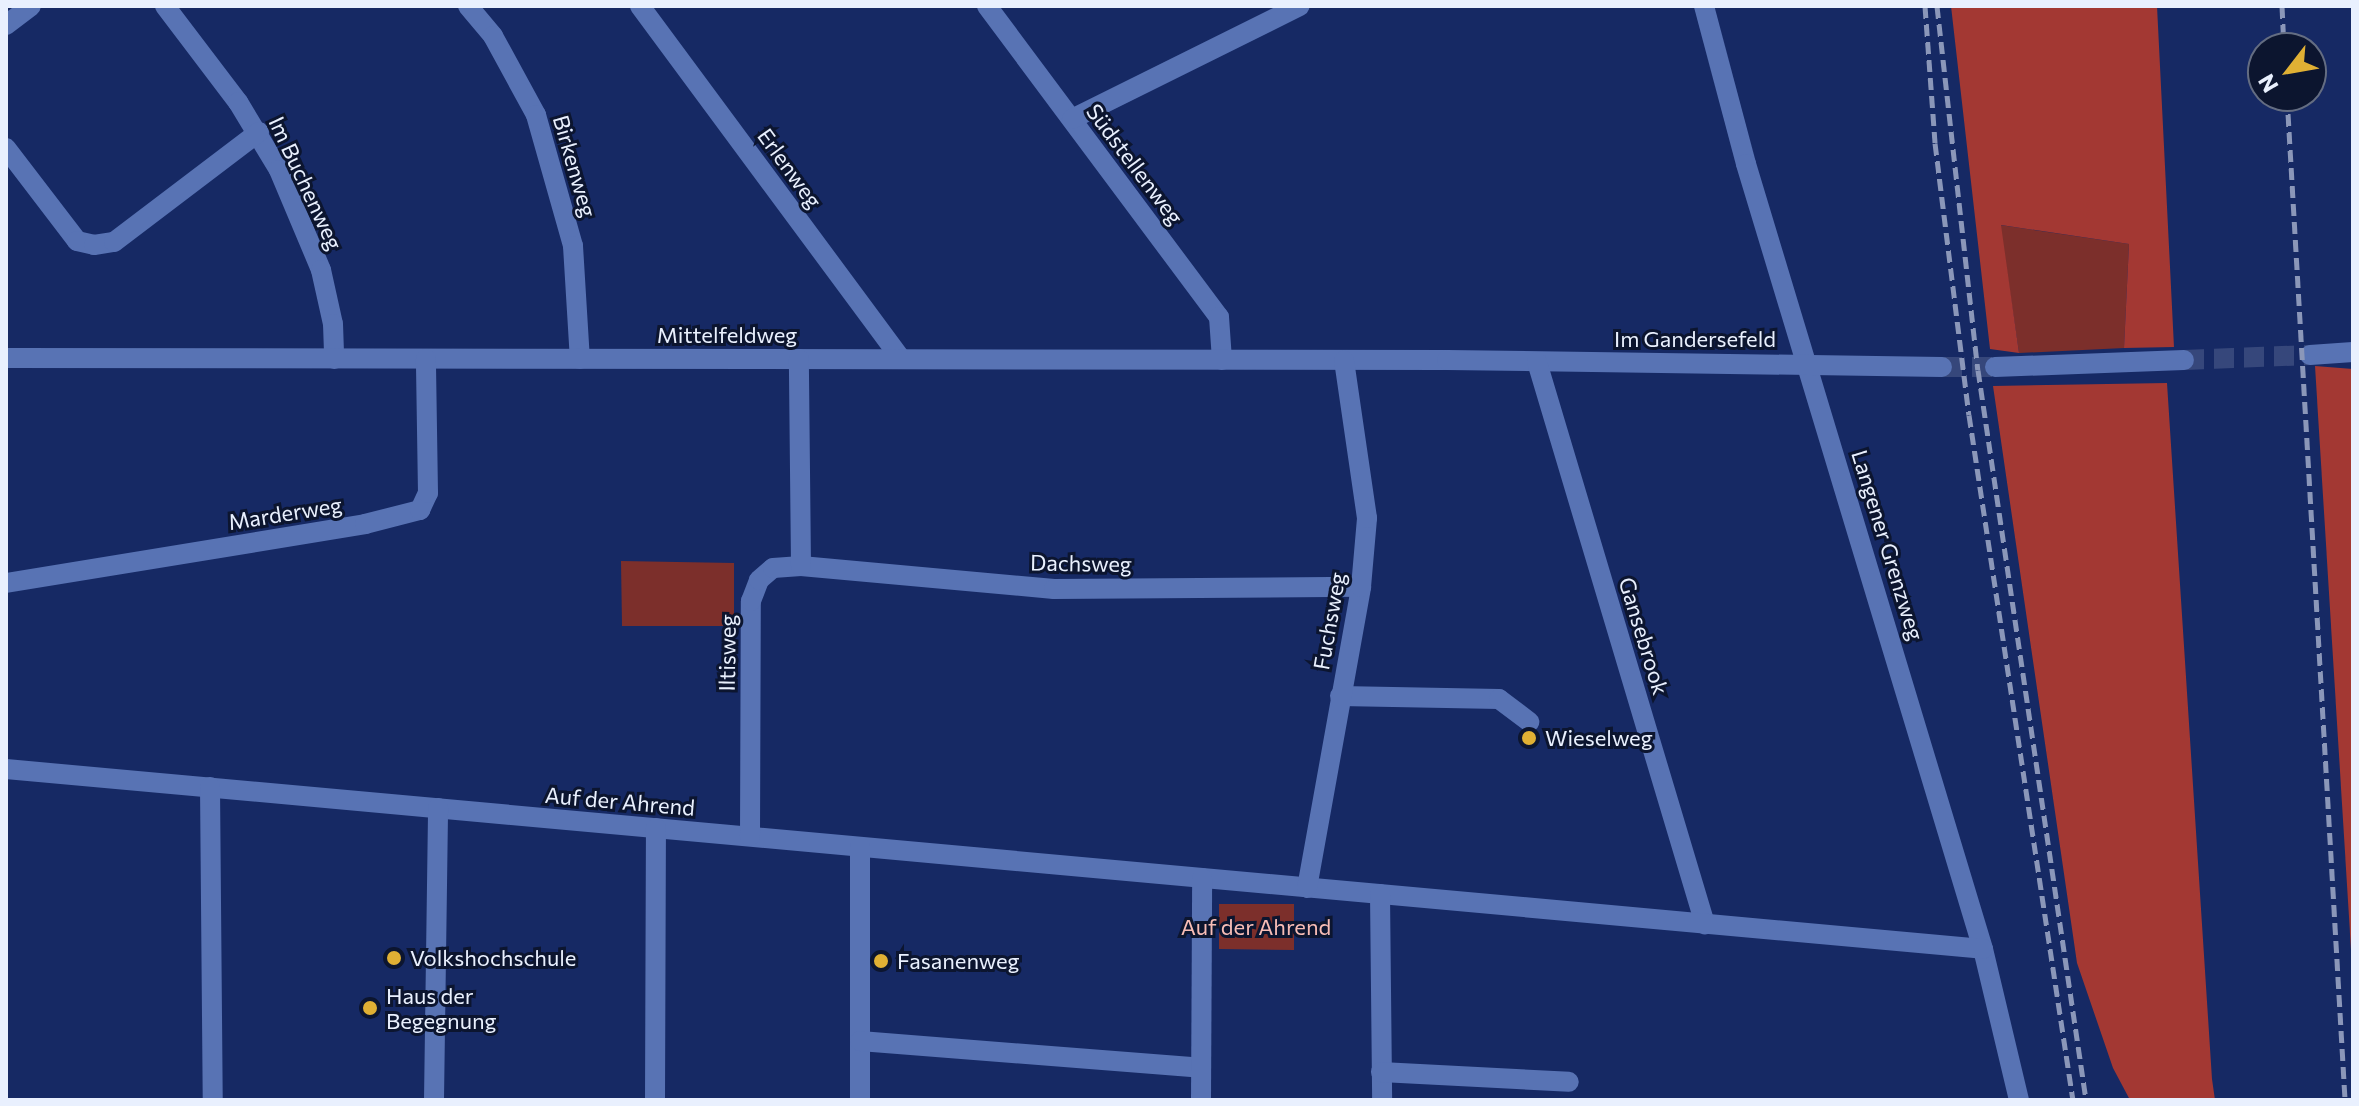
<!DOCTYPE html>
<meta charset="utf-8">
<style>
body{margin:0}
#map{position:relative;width:2359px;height:1106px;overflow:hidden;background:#162964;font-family:Commissioner,sans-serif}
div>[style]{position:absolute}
.green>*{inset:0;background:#7c2f2b}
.forest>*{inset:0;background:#a33833}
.minor-tunnel>*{height:20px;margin-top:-10px;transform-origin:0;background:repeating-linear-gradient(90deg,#36477b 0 20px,transparent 0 30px)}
.minor>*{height:20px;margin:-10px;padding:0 10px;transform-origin:10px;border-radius:10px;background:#5873b4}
.rail>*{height:5px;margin-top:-2.5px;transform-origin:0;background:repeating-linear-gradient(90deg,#8b97b9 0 12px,transparent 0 18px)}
.dots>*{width:22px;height:22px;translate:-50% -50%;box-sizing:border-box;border:4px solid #0c152f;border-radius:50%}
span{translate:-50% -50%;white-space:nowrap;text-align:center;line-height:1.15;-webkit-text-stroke:6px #0c152f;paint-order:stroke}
.street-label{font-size:22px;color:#e9f0fe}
.poi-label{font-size:22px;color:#e9f0fe}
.left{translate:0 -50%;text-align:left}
.park-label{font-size:22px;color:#f8bdb6}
.frame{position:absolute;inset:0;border:8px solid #e9f0fe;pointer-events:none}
.north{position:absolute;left:2247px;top:32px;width:80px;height:80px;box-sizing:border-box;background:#0c152f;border:2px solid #646d82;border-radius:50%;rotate:239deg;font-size:22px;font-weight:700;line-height:32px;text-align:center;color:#e9f0fe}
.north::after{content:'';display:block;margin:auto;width:28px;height:36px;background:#e0b034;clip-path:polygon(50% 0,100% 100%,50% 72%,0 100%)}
</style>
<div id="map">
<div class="green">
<i style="clip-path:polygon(2000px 225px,2129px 244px,2124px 348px,2019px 353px)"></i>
<i style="clip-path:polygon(621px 561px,734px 563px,734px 626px,622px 626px)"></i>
<i style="clip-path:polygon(1219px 904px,1294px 904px,1294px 950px,1219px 949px)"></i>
</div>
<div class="forest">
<i style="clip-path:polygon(2157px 6px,2174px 347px,2124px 348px,2129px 244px,2001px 225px,2019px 353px,1990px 349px,1951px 6px)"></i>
<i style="clip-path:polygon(2315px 366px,2353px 369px,2353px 982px)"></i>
<i style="clip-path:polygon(2167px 383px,2212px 1079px,2215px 1100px,2130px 1100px,2113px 1068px,2077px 963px,1993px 386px)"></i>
</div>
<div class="minor-tunnel">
<i style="left:2184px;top:360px;width:126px;rotate:-2.3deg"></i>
<i style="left:1942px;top:367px;width:53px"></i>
</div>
<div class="minor">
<i style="left:165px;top:6px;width:121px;rotate:52.8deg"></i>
<i style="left:238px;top:102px;width:79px;rotate:58.9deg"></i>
<i style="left:279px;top:170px;width:108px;rotate:67.2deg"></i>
<i style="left:321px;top:270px;width:55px;rotate:77.5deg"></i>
<i style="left:333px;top:324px;width:35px;rotate:88deg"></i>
<i style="left:468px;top:6px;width:39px;rotate:50deg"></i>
<i style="left:493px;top:36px;width:90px;rotate:61.4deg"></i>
<i style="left:536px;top:115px;width:136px;rotate:74.2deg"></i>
<i style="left:573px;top:246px;width:113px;rotate:86.5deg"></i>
<i style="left:640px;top:6px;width:439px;rotate:53.5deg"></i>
<i style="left:987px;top:6px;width:388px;rotate:53.3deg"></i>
<i style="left:1219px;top:317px;width:43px;rotate:86deg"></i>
<i style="left:1704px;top:6px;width:163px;rotate:75.1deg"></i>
<i style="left:1746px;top:164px;width:820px;rotate:73.2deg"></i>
<i style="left:1983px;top:949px;width:155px;rotate:76.6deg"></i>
<i style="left:6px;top:25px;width:31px;rotate:-37deg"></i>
<i style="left:1072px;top:119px;width:254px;rotate:-26.4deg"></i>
<i style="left:6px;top:148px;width:117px;rotate:52.6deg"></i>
<i style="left:77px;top:241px;width:17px;rotate:13deg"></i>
<i style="left:94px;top:245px;width:20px;rotate:-9deg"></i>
<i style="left:114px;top:242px;width:182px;rotate:-37.2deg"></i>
<i style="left:2310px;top:355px;width:43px;rotate:-4deg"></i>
<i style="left:6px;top:358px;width:1441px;rotate:0.08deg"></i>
<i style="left:1447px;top:360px;width:495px;rotate:0.8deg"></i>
<i style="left:1537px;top:362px;width:587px;rotate:73.36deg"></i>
<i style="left:1995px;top:367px;width:189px;rotate:-2.1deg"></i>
<i style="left:801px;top:566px;width:254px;rotate:5.2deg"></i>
<i style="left:1054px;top:589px;width:307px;rotate:-0.4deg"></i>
<i style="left:6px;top:583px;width:364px;rotate:-9.3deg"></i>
<i style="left:365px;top:524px;width:57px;rotate:-14.3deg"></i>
<i style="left:420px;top:510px;width:19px;rotate:-65deg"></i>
<i style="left:428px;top:493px;width:134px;rotate:-90.9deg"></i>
<i style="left:1340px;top:696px;width:159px;rotate:1.1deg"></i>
<i style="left:1499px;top:699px;width:38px;rotate:37deg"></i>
<i style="left:6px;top:769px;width:1985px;rotate:5.2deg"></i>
<i style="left:210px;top:787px;width:313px;rotate:89.5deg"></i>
<i style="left:750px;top:836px;width:235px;rotate:-89.8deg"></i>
<i style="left:751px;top:601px;width:22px;rotate:-69deg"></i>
<i style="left:759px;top:580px;width:18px;rotate:-41deg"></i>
<i style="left:773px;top:568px;width:28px;rotate:-4deg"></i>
<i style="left:801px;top:566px;width:207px;rotate:-90.6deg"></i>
<i style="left:860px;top:847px;width:253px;rotate:90deg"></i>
<i style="left:1307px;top:888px;width:306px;rotate:-79.8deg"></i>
<i style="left:1361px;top:587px;width:69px;rotate:-85deg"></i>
<i style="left:1367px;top:518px;width:159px;rotate:-98.3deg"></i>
<i style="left:1380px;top:894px;width:206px;rotate:89.4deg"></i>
<i style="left:860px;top:1041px;width:342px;rotate:4.5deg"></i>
<i style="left:1381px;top:1072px;width:188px;rotate:3deg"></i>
<i style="left:434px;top:1100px;width:292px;rotate:-89.2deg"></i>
<i style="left:655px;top:1100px;width:272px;rotate:-89.8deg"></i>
<i style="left:1201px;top:1100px;width:222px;rotate:-89.7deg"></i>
</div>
<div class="rail">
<i style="left:1925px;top:6px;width:137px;rotate:85.8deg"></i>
<i style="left:1935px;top:143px;width:274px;rotate:82.9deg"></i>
<i style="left:1969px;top:415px;width:693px;rotate:81.37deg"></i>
<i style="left:1937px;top:6px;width:366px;rotate:83.6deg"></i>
<i style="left:1978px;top:370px;width:738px;rotate:81.58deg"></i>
<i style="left:2282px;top:6px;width:42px;rotate:87.3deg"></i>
<i style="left:2287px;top:96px;width:1006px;rotate:86.69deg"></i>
</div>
<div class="dots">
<i style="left:1529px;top:738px;background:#e0b034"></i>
<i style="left:394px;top:958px;background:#e0b034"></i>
<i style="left:881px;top:961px;background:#e0b034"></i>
<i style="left:370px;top:1008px;background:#e0b034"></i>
</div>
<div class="street-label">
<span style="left:1135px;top:164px;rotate:53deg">Südstellenweg</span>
<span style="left:575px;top:166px;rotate:74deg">Birkenweg</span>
<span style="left:790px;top:168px;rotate:54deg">Erlenweg</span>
<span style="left:306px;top:183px;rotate:65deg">Im Buchenweg</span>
<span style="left:727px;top:335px">Mittelfeldweg</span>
<span style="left:1695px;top:339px">Im Gandersefeld</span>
<span style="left:285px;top:513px;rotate:-9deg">Marderweg</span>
<span style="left:1888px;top:545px;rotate:73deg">Langener Grenzweg</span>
<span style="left:1081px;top:563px;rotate:1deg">Dachsweg</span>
<span style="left:1329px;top:621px;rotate:-80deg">Fuchsweg</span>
<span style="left:1644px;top:636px;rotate:73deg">Gansebrook</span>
<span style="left:727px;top:653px;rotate:-89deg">Iltisweg</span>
<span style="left:620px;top:801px;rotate:5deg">Auf der Ahrend</span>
</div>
<div class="poi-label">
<span class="left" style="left:1545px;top:738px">Wieselweg</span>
<span class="left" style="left:410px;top:958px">Volkshochschule</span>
<span class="left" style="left:897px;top:961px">Fasanenweg</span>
<span class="left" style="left:386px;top:1008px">Haus der<br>Begegnung</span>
</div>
<div class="park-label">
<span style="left:1256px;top:927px">Auf der Ahrend</span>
</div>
<div class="frame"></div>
<div class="north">N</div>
</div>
